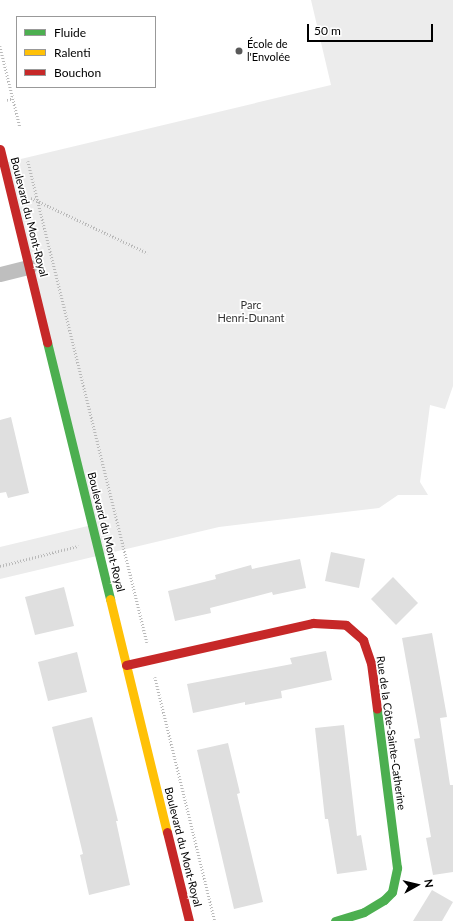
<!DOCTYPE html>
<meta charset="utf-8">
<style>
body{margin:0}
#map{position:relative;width:453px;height:921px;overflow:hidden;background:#fff;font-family:Lato,sans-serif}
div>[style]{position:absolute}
.green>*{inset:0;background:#ececec}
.building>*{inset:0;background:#dfdfdf}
.path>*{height:2.5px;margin-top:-1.25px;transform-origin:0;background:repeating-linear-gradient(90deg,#b9b9b9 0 1px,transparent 0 3px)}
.street>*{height:15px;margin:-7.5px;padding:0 7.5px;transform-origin:7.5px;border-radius:7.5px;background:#bebebe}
.fast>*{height:9px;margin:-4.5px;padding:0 4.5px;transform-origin:4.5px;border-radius:4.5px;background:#4caf50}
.slow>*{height:9px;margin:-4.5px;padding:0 4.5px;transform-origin:4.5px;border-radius:4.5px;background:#ffc107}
.jam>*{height:9px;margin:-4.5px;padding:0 4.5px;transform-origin:4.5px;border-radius:4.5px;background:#c62828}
.dots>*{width:11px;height:11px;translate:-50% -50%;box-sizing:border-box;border:2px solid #fff;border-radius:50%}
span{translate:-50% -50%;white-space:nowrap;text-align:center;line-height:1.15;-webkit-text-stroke:3.5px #fff;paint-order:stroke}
.poi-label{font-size:11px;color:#000}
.left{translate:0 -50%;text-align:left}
.street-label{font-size:11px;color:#000}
.park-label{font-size:11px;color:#333}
.legend{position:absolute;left:16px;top:16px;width:140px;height:72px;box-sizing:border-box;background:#fff;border:1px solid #999;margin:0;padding:5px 7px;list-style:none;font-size:12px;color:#000}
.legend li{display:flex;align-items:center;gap:8px;height:20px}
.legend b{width:20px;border:1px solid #999}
.north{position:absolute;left:397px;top:865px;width:40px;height:40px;-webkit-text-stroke:3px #fff;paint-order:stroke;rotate:82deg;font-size:11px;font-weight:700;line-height:16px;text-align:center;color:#000}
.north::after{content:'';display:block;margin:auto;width:14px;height:18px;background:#000;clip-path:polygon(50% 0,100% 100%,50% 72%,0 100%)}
.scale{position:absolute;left:307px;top:24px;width:126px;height:18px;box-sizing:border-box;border:2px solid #000;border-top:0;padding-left:5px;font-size:12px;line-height:14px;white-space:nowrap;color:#000;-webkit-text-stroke:3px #fff;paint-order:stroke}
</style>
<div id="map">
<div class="green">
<i style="clip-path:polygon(311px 0,453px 0,453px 386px,445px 409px,430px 405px,420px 482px,428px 495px,398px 495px,379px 508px,219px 527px,0 579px,0 547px,92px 525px,4px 163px,331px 85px)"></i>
</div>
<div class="building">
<i style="clip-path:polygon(11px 417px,29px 493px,8px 498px,6px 492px,0 493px,0 420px)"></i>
<i style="clip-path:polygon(331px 552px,365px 559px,359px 588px,325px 581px)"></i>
<i style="clip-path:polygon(300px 559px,306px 588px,273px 595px,272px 592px,210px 608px,211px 613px,175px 621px,168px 591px,216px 579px,215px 575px,251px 565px,252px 569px)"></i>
<i style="clip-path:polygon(393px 577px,418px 603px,396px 625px,371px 599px)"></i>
<i style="clip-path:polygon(64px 587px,74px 626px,35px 635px,25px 597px)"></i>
<i style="clip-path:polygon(432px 633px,447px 717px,440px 718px,450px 785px,453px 785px,453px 872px,433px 875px,426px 838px,431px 837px,414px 739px,420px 738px,402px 638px)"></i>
<i style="clip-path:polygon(326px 651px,332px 680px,281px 691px,282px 698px,245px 705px,245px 702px,193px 713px,187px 684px,292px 664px,290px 658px)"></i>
<i style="clip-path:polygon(77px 652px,87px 692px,48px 701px,38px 662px)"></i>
<i style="clip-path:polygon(92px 717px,118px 821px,116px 821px,130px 885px,89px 895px,80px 855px,83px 854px,52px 727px)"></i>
<i style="clip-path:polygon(344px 725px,357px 836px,361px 835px,367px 870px,337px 874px,328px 819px,325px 819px,315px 728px)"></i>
<i style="clip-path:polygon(228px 743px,240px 793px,237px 794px,263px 902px,234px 909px,197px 750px)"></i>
<i style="clip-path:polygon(432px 890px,453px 902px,442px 921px,413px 921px)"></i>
</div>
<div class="path">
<i style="left:0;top:46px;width:83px;rotate:76.1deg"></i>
<i style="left:7px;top:100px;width:6px;rotate:-18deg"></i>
<i style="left:28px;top:161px;width:496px;rotate:76.1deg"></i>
<i style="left:31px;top:198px;width:129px;rotate:25.2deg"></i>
<i style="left:0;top:566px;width:81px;rotate:-14.4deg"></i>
<i style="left:155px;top:677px;width:251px;rotate:76.2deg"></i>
</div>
<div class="street">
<i style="left:0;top:274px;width:30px;rotate:-14deg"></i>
</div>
<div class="fast">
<i style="left:47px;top:342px;width:265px;rotate:76.2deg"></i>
<i style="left:335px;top:921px;width:30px;rotate:-17deg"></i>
<i style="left:364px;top:912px;width:23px;rotate:-31deg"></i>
<i style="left:384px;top:900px;width:11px;rotate:-45deg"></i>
<i style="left:392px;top:892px;width:25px;rotate:-78deg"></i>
<i style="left:397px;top:868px;width:160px;rotate:-97.2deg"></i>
</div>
<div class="slow">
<i style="left:110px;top:599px;width:240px;rotate:76.3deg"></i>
</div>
<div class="jam">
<i style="left:0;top:149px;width:199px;rotate:76.3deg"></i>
<i style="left:126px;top:665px;width:192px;rotate:-12.7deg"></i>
<i style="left:313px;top:623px;width:33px;rotate:3deg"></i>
<i style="left:346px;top:625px;width:23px;rotate:41deg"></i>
<i style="left:363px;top:640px;width:24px;rotate:71deg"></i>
<i style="left:371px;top:663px;width:46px;rotate:82.6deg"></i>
<i style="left:167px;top:832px;width:92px;rotate:76.1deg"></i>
</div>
<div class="dots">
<i style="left:239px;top:51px;background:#595959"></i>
</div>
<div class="poi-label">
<span class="left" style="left:247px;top:51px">École de<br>l'Envolée</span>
</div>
<div class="street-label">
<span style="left:29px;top:217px;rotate:76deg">Boulevard du Mont-Royal</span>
<span style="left:106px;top:532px;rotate:76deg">Boulevard du Mont-Royal</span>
<span style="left:391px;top:733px;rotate:82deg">Rue de la Côte-Sainte-Catherine</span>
<span style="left:183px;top:847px;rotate:76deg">Boulevard du Mont-Royal</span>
</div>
<div class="park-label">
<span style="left:251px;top:312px">Parc<br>Henri-Dunant</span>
</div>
<ul class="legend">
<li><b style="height:5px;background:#4caf50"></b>Fluide</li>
<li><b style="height:5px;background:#ffc107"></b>Ralenti</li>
<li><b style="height:5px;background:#c62828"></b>Bouchon</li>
</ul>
<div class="north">N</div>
<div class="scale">50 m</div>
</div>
